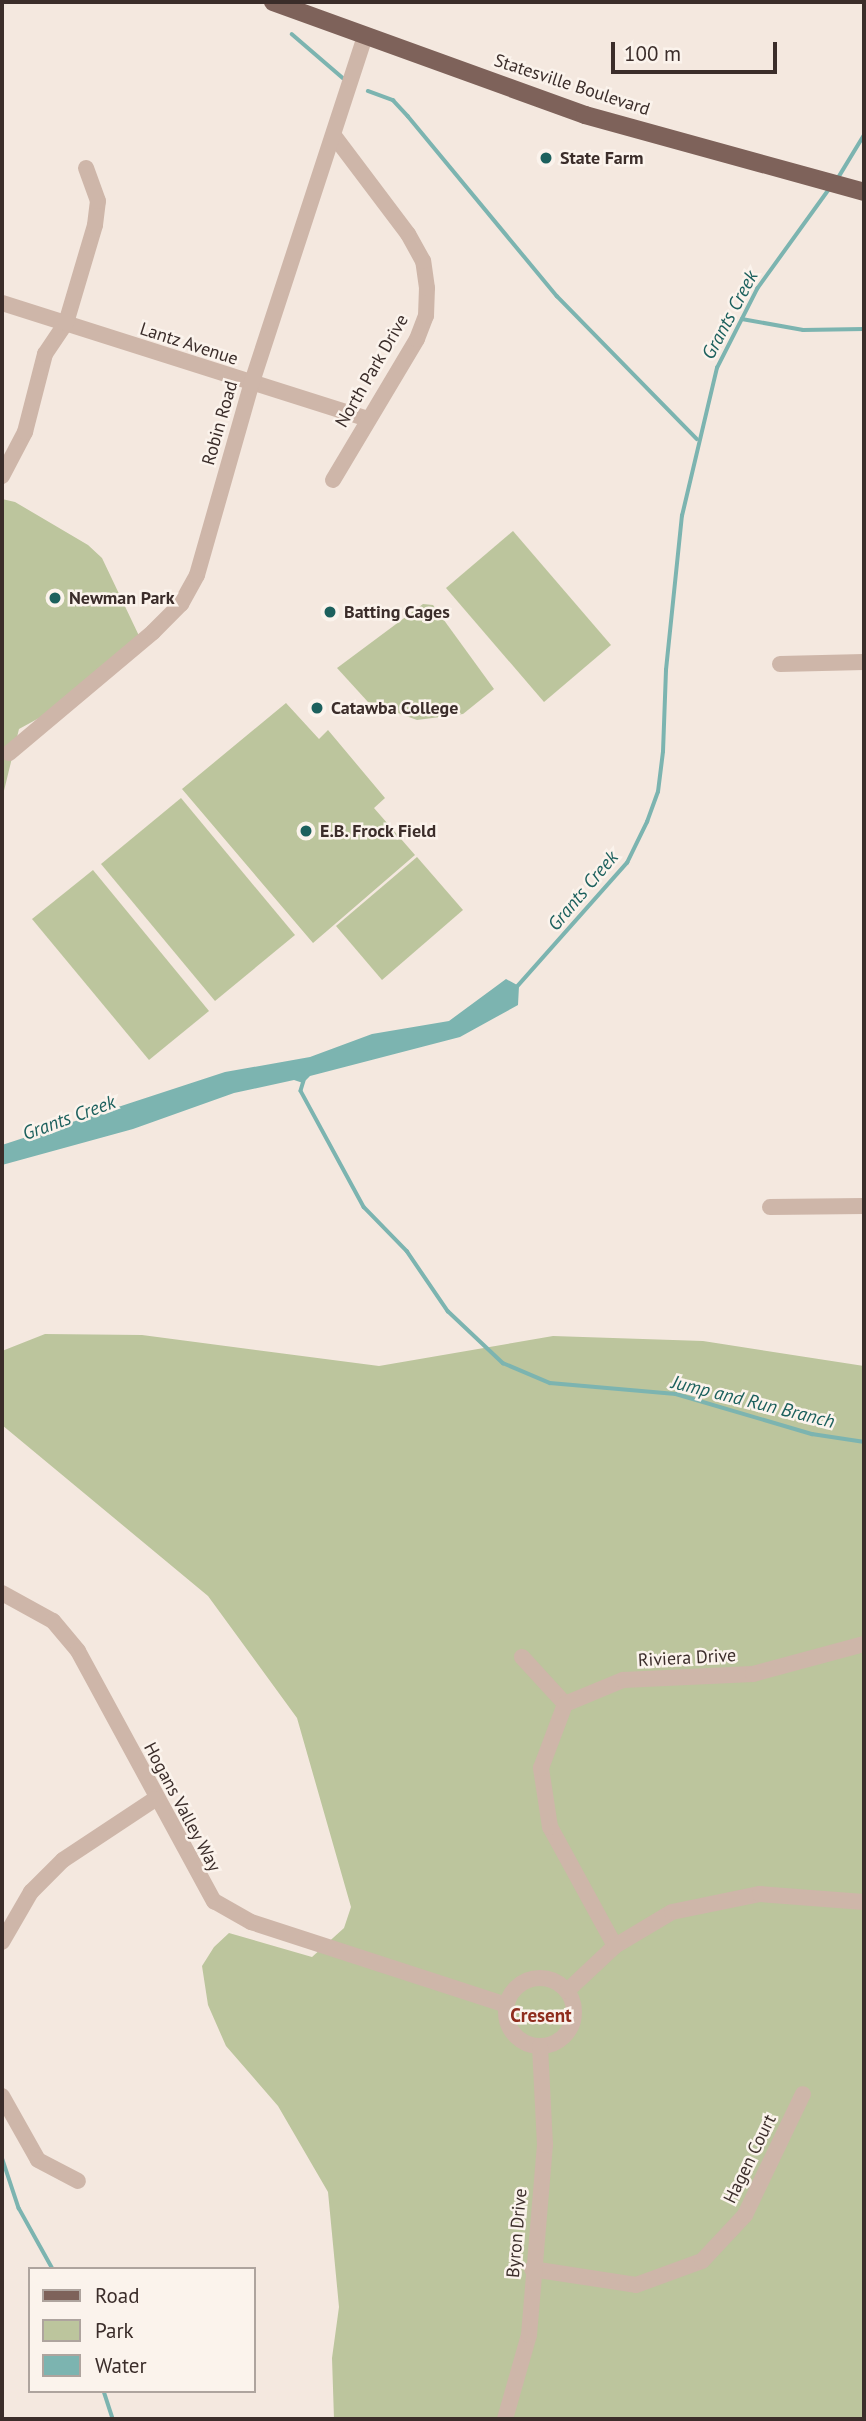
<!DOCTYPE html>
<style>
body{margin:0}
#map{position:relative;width:866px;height:2421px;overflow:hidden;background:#f4e8df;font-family:"PT Sans",sans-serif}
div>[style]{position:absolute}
.green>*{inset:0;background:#bcc59d}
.water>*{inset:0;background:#7cb4b0}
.stream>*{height:3.5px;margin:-1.75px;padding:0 1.75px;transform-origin:1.75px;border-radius:1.75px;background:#7cb4b0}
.minor>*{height:16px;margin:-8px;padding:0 8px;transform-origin:8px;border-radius:8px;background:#ceb6a9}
.minor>.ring{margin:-8px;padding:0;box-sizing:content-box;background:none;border:16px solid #ceb6a9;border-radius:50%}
.major>*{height:18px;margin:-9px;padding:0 9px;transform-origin:9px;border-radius:9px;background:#7e625a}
.dots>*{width:19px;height:19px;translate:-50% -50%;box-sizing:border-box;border:4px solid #fbf3ec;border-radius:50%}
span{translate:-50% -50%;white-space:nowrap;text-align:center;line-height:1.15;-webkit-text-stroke:5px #fbf3ec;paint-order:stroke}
.street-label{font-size:18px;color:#3b2d2a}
.poi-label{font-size:18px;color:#3b2d2a;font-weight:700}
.left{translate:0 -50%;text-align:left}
.water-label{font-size:19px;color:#1c605d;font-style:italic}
.neighbourhood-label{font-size:19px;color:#8f2d1d;font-weight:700}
.frame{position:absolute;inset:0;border:4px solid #3b2d2a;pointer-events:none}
.legend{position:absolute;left:28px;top:2267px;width:228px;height:126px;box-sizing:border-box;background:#fbf3ec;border:2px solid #aea49e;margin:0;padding:9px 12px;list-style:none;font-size:21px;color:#3b2d2a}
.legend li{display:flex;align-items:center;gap:14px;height:35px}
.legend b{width:35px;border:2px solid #aea49e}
.scale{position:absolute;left:611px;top:42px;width:166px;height:32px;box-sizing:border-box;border:4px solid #3b2d2a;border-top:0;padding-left:9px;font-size:21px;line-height:24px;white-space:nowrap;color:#3b2d2a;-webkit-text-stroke:5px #fbf3ec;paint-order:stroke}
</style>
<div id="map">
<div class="green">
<i style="clip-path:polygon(2px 499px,15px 502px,88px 545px,102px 558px,141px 640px,83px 694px,19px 729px,2px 799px)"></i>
<i style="clip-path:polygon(513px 531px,611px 645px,544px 702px,446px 588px)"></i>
<i style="clip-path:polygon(423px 604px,433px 605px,494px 689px,463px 714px,417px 720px,368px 702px,337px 668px)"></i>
<i style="clip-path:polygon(286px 703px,319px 739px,328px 730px,385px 798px,374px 808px,415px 855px,313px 943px,182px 789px)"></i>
<i style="clip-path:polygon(181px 798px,295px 935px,215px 1001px,101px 864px)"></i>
<i style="clip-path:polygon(417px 857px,463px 910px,382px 980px,336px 926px)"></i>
<i style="clip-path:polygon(93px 870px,209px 1011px,149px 1060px,32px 919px)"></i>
<i style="clip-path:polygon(45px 1334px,142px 1335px,379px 1366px,553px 1336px,703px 1341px,864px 1366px,864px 2419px,334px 2419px,332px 2358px,339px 2307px,328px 2192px,278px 2106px,226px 2046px,208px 2005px,202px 1966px,214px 1947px,229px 1933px,312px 1957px,344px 1928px,351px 1907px,297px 1718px,208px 1596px,2px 1425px,2px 1351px)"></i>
</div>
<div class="water">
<i style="clip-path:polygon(506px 979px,519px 986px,518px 1005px,460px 1037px,310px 1076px,303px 1083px,294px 1080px,234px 1093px,133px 1129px,2px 1165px,2px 1145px,225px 1072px,310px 1057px,372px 1034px,449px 1021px)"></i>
</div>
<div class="stream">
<i style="left:292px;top:34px;width:67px;rotate:40.8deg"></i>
<i style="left:368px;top:91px;width:27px;rotate:20deg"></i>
<i style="left:393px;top:100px;width:22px;rotate:47deg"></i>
<i style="left:408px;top:116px;width:234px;rotate:50.4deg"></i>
<i style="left:557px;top:296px;width:200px;rotate:45.6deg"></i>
<i style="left:838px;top:178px;width:50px;rotate:-58.8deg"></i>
<i style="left:742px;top:319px;width:62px;rotate:10.2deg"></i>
<i style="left:803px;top:330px;width:61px;rotate:-0.9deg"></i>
<i style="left:515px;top:989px;width:169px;rotate:-48.4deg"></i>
<i style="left:627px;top:863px;width:46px;rotate:-64deg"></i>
<i style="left:647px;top:822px;width:32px;rotate:-70deg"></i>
<i style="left:658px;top:792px;width:40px;rotate:-82.9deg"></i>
<i style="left:663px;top:752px;width:82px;rotate:-87.9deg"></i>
<i style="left:666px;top:670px;width:155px;rotate:-84.1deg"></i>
<i style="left:682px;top:516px;width:152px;rotate:-76.7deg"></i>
<i style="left:717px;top:368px;width:89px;rotate:-63.1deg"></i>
<i style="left:757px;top:289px;width:123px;rotate:-54.2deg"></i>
<i style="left:304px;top:1081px;width:10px;rotate:107deg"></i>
<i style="left:301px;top:1091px;width:132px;rotate:61.5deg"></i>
<i style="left:364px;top:1207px;width:62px;rotate:45.7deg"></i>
<i style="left:407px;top:1251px;width:73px;rotate:55.7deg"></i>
<i style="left:448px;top:1311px;width:76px;rotate:43.4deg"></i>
<i style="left:503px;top:1363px;width:51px;rotate:23.1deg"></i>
<i style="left:550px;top:1383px;width:126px;rotate:5deg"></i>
<i style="left:676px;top:1394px;width:142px;rotate:16.4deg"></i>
<i style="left:812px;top:1434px;width:53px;rotate:8.7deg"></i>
<i style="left:2px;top:2157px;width:54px;rotate:71.6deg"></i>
<i style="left:19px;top:2208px;width:70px;rotate:60.9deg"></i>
<i style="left:104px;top:2391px;width:29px;rotate:72deg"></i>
</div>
<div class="minor">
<i style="left:2px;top:303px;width:381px;rotate:17.6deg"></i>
<i style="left:2px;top:476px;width:50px;rotate:-62.4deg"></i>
<i style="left:25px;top:432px;width:81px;rotate:-75.6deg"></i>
<i style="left:45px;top:354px;width:37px;rotate:-56deg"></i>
<i style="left:66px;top:323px;width:102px;rotate:-73.5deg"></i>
<i style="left:95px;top:225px;width:24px;rotate:-83deg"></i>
<i style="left:98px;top:201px;width:35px;rotate:-110deg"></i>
<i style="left:333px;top:480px;width:164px;rotate:-59.2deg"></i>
<i style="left:417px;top:339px;width:25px;rotate:-69deg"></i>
<i style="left:426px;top:316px;width:28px;rotate:-88deg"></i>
<i style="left:427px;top:288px;width:27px;rotate:-98deg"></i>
<i style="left:423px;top:261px;width:31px;rotate:-119deg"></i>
<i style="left:408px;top:234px;width:121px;rotate:-127deg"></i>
<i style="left:780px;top:664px;width:84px;rotate:-1.4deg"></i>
<i style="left:9px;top:753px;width:188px;rotate:-40deg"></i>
<i style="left:153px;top:632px;width:40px;rotate:-45deg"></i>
<i style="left:181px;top:604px;width:33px;rotate:-61deg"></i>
<i style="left:197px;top:575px;width:198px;rotate:-74.1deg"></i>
<i style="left:251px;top:385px;width:367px;rotate:-71.9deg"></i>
<i style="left:770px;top:1207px;width:94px;rotate:-0.6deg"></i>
<i style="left:2px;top:1593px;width:58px;rotate:28.8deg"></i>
<i style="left:53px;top:1621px;width:39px;rotate:50deg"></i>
<i style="left:78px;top:1651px;width:285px;rotate:61.5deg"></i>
<i style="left:214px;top:1901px;width:43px;rotate:29.6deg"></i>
<i style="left:251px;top:1922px;width:269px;rotate:18deg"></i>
<i style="left:522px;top:1657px;width:64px;rotate:47.5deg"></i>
<i style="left:2px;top:1942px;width:58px;rotate:-59.9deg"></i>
<i style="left:31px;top:1892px;width:45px;rotate:-45deg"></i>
<i style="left:63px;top:1860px;width:110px;rotate:-33.5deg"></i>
<i style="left:615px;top:1946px;width:136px;rotate:-118.6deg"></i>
<i style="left:550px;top:1827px;width:60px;rotate:-98.7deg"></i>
<i style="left:541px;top:1768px;width:68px;rotate:-69.4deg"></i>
<i style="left:565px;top:1704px;width:63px;rotate:-22.5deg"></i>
<i style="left:623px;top:1680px;width:130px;rotate:-2.6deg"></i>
<i style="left:753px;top:1674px;width:115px;rotate:-15.1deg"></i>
<i class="ring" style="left:506px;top:1978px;width:52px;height:52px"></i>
<i style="left:567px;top:1991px;width:66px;rotate:-43.2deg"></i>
<i style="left:615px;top:1946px;width:66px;rotate:-30.8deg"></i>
<i style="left:672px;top:1912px;width:90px;rotate:-11.6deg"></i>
<i style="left:760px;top:1894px;width:104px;rotate:4.4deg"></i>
<i style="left:2px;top:2096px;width:73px;rotate:60.6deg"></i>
<i style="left:38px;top:2160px;width:45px;rotate:27.7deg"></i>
<i style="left:532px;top:2269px;width:105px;rotate:8.7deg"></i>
<i style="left:636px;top:2285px;width:70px;rotate:-20deg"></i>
<i style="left:702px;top:2261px;width:63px;rotate:-46.9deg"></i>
<i style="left:745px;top:2215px;width:134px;rotate:-64.4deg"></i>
<i style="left:505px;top:2419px;width:87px;rotate:-74.1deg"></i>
<i style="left:529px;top:2335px;width:191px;rotate:-85.2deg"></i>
<i style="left:545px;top:2145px;width:99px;rotate:-92.9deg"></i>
</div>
<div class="major">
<i style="left:273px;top:2px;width:332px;rotate:19.9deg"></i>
<i style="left:585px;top:115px;width:289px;rotate:15.4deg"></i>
</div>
<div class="dots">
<i style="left:546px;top:158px;background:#1c605d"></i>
<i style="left:55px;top:598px;background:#1c605d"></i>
<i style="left:330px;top:612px;background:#1c605d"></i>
<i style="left:317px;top:708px;background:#1c605d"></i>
<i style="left:306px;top:831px;background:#1c605d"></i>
</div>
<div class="street-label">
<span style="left:572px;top:85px;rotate:18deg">Statesville Boulevard</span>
<span style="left:189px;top:344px;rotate:18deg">Lantz Avenue</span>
<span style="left:372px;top:371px;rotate:-60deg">North Park Drive</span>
<span style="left:220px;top:423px;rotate:-74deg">Robin Road</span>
<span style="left:687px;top:1658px;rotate:-3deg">Riviera Drive</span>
<span style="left:182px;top:1807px;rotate:62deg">Hogans Valley Way</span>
<span style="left:750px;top:2159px;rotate:-64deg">Hagen Court</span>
<span style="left:517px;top:2233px;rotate:-85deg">Byron Drive</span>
</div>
<div class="poi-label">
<span class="left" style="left:560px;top:158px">State Farm</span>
<span class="left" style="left:69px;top:598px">Newman Park</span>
<span class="left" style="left:344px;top:612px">Batting Cages</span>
<span class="left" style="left:331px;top:708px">Catawba College</span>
<span class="left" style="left:320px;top:831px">E.B. Frock Field</span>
</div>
<div class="water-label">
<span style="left:730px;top:315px;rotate:-62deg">Grants Creek</span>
<span style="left:583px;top:891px;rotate:-50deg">Grants Creek</span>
<span style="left:69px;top:1118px;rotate:-20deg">Grants Creek</span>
<span style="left:753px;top:1402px;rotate:14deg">Jump and Run Branch</span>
</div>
<div class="neighbourhood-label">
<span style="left:541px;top:2016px">Cresent</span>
</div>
<div class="frame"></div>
<ul class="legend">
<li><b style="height:9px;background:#7e625a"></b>Road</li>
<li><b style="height:19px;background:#bcc59d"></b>Park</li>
<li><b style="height:19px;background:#7cb4b0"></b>Water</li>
</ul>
<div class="scale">100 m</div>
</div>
